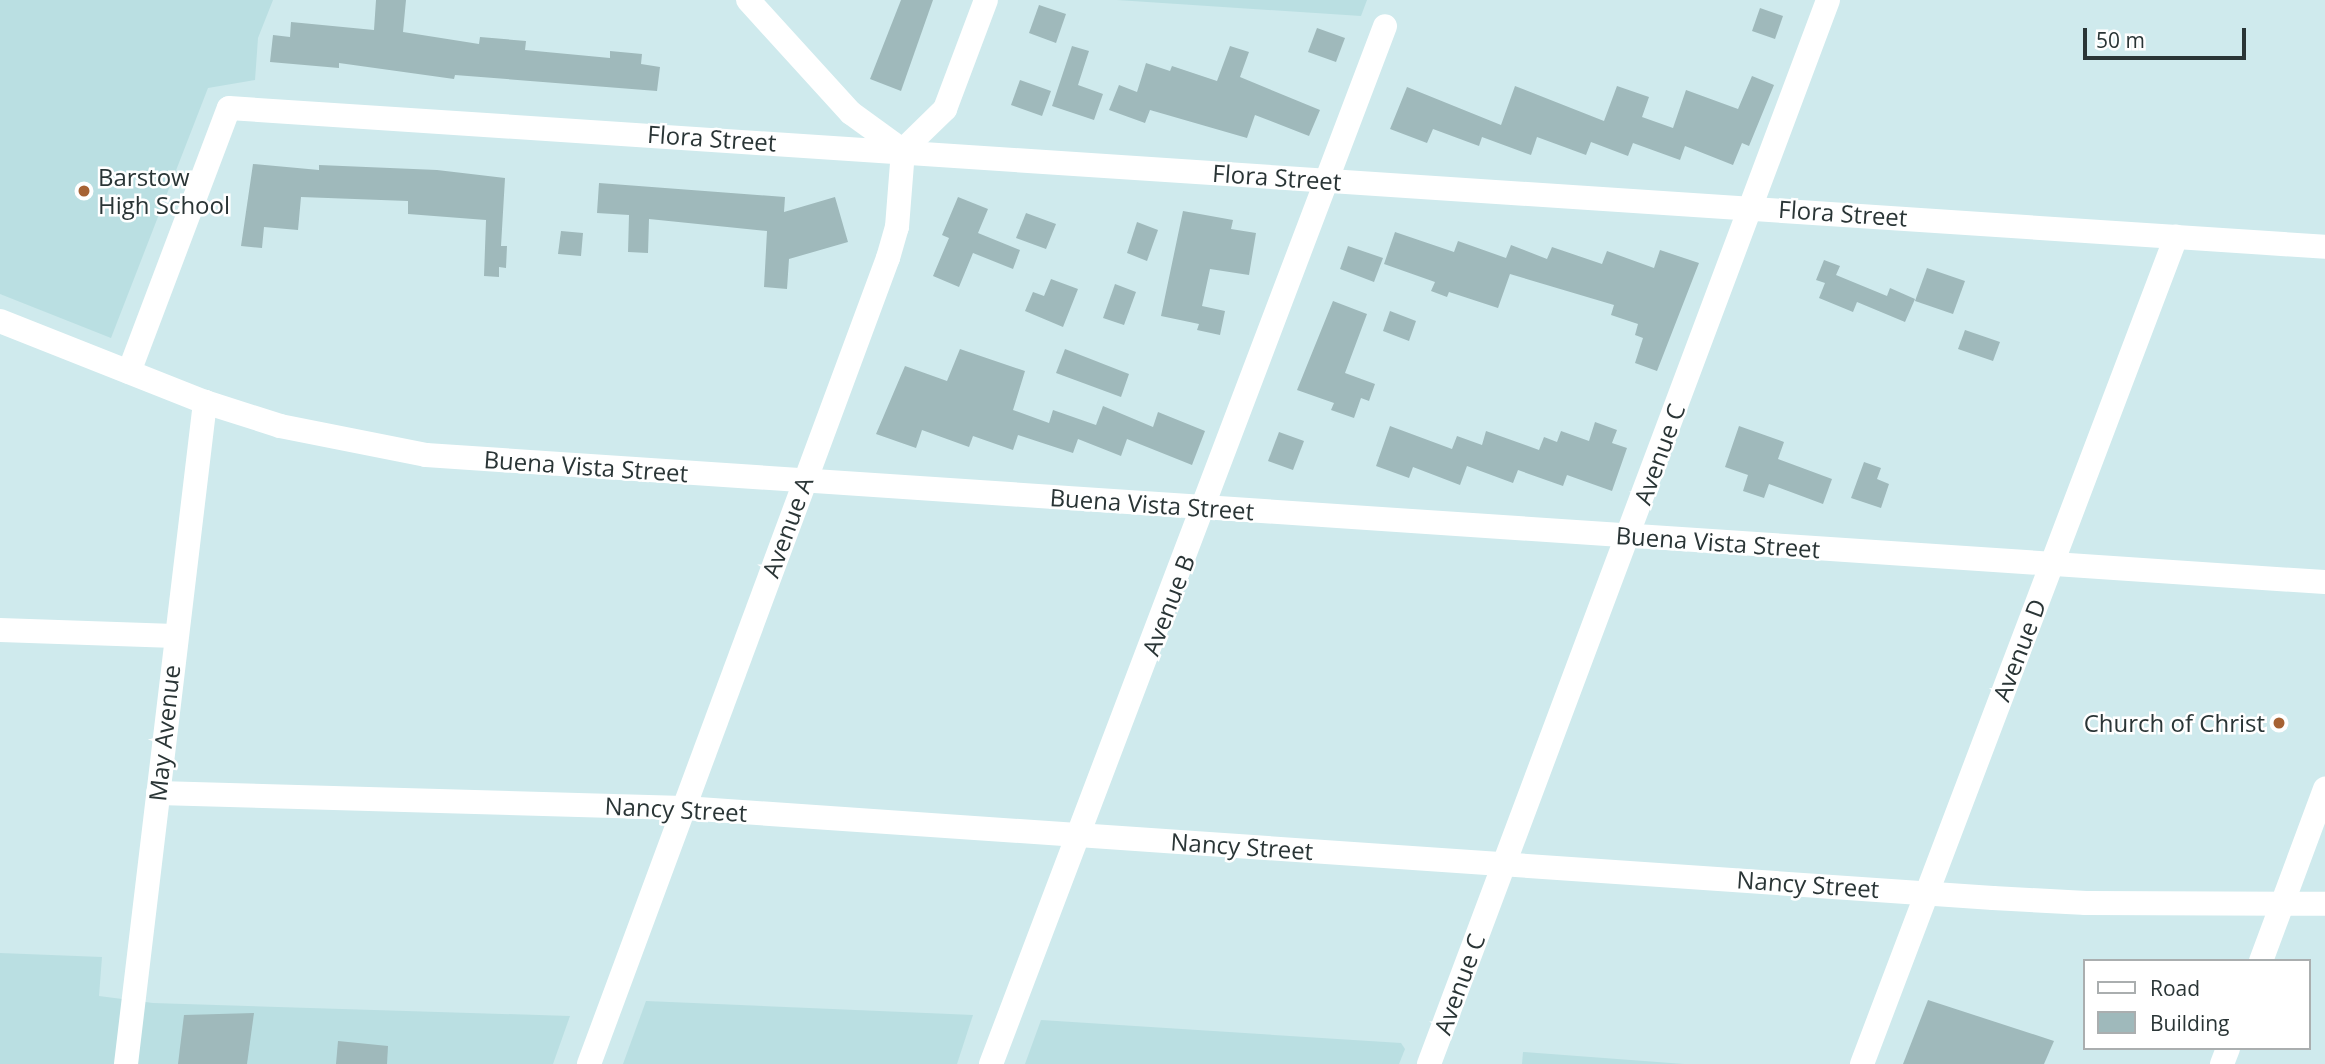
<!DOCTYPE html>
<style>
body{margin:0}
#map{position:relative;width:2325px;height:1064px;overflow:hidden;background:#cfeaed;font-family:"Open Sans",sans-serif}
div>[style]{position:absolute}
.built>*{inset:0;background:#badfe2}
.building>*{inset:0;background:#9fb9bb}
.minor>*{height:24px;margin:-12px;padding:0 12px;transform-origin:12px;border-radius:12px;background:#fff}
.dots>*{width:19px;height:19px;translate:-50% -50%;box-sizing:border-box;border:4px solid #fff;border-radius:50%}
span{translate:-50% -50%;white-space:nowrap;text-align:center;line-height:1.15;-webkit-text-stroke:5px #fff;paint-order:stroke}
.street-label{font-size:24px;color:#2a3536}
.poi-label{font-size:24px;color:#2a3536}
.left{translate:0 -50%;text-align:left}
.right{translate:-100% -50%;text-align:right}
.legend{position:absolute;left:2083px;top:959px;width:228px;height:91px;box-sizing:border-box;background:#fff;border:2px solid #aaaeaf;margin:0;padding:9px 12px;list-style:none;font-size:21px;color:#2a3536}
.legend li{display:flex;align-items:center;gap:14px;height:35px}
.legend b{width:35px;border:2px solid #aaaeaf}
.scale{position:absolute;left:2083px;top:28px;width:163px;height:32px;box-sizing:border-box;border:4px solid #2a3536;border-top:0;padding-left:9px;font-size:21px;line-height:24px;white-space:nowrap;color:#2a3536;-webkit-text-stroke:5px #fff;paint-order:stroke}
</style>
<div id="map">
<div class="built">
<i style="clip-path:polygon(0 0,273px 0,258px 38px,255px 80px,208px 88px,111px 338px,0 294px)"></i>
<i style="clip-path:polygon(1117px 0,1367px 0,1361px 16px)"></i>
<i style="clip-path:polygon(0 953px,102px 957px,99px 996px,153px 1003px,570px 1016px,553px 1064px,0 1064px)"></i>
<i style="clip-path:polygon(646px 1001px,973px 1015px,957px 1064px,623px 1064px)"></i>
<i style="clip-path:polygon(1041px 1020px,1401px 1043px,1405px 1049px,1399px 1064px,1025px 1064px)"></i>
<i style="clip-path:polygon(1523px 1052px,1684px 1064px,1522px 1064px)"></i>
</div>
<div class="building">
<i style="clip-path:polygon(376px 0,406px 0,403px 32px,479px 44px,480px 37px,526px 41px,525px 50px,610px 58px,610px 51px,642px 54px,641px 64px,660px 67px,657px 91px,455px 75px,454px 79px,339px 63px,339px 68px,270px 62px,273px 35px,290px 37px,291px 22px,374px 30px)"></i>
<i style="clip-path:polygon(901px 0,933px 0,901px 91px,870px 79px)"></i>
<i style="clip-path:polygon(1039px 5px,1066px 14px,1056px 43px,1029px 33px)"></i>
<i style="clip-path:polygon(1760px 8px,1783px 16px,1775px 39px,1752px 31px)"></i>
<i style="clip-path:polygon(1317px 28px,1345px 38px,1336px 62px,1308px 52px)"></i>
<i style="clip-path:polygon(1072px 46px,1089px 51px,1078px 85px,1103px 94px,1094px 120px,1052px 106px)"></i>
<i style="clip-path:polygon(1230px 46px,1249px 52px,1240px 77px,1320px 110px,1309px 136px,1255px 115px,1247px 138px,1150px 110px,1145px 123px,1109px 110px,1119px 85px,1137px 92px,1146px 63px,1170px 71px,1172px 66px,1217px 81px)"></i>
<i style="clip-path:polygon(1752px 76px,1774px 85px,1749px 146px,1742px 143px,1733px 165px,1685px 146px,1680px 160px,1633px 143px,1628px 156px,1591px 142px,1586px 155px,1537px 137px,1531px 155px,1482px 137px,1479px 146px,1433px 129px,1427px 143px,1390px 129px,1407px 87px,1501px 125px,1515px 86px,1604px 121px,1617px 86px,1649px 97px,1642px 117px,1673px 128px,1686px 90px,1738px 109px)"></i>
<i style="clip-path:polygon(1020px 80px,1051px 91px,1042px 116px,1011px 105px)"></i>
<i style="clip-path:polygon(253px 164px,319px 170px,319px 165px,437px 170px,505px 178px,501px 246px,507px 246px,506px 268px,499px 267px,499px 277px,484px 276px,486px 220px,408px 214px,408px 201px,301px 197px,298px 230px,264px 227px,262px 248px,241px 246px)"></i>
<i style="clip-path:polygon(599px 183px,785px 197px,784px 212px,835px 197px,848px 242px,789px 259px,787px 289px,764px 287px,767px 231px,649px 219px,648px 253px,628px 252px,629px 215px,597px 213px)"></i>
<i style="clip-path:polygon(958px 197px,988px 209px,978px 233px,1020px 250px,1013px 269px,973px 253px,959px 287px,933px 276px,949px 238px,942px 235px)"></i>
<i style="clip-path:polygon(1183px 211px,1233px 220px,1231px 229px,1256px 233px,1249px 275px,1210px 269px,1202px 306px,1225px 311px,1220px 335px,1197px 330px,1199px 324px,1161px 316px)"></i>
<i style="clip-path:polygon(1026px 213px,1056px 224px,1046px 249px,1016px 238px)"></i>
<i style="clip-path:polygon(1137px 222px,1158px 230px,1147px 261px,1127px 253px)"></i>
<i style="clip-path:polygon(561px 231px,583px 233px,581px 256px,558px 254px)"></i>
<i style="clip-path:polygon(1395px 232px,1454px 252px,1458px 241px,1506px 258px,1511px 245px,1547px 259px,1552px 247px,1602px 264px,1607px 251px,1654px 268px,1660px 250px,1699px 263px,1657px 371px,1635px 363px,1643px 338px,1635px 335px,1638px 324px,1611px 315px,1614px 305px,1510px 274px,1498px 308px,1449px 292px,1447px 297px,1431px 291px,1435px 282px,1384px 264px)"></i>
<i style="clip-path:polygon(1348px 246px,1383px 258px,1374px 282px,1340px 269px)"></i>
<i style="clip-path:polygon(1824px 260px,1840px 266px,1836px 275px,1887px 296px,1890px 288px,1915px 299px,1905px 322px,1857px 302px,1853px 312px,1819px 298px,1825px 283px,1816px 280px)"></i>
<i style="clip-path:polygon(1927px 268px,1965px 281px,1953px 314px,1915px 301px)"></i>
<i style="clip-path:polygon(1051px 279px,1078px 289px,1063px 327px,1025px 311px,1033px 292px,1044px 296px)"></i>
<i style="clip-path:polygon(1115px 284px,1136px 292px,1124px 325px,1103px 318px)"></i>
<i style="clip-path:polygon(1333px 301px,1367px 314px,1345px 373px,1375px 384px,1369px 401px,1361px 398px,1354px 418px,1331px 410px,1334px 403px,1297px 390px)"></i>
<i style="clip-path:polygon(1390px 311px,1416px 321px,1409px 341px,1383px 331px)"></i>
<i style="clip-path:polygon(1965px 330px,2000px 342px,1993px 361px,1958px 349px)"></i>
<i style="clip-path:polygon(960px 349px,1025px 371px,1013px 410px,1049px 423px,1053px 410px,1096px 425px,1103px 406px,1153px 427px,1158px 412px,1205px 431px,1192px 465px,1127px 439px,1121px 456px,1078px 439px,1073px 453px,1018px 435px,1013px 450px,973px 436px,969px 447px,922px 430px,916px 448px,876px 434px,905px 366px,947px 381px)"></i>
<i style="clip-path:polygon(1065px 349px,1129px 374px,1121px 397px,1056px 373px)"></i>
<i style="clip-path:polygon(1595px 422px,1617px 430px,1612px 443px,1627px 448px,1612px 491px,1567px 475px,1563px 486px,1518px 470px,1513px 483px,1467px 466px,1460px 485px,1413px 467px,1409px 478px,1376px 466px,1390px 426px,1452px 449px,1457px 436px,1482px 445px,1486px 431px,1539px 450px,1544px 437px,1557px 442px,1561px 431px,1589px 441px)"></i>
<i style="clip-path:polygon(1739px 426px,1784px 442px,1778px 459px,1832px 479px,1823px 504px,1769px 484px,1764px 498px,1743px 491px,1748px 475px,1725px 467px)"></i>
<i style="clip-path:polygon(1279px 432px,1304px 441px,1293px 470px,1268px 461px)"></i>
<i style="clip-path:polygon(1864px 462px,1881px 468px,1877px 479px,1889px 484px,1881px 508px,1851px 498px)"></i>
<i style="clip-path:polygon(1928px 1000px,2054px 1041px,2044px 1064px,1903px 1064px)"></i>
<i style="clip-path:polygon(254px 1013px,247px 1064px,178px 1064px,184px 1015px)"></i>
<i style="clip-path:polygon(338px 1041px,388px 1046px,387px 1064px,336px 1064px)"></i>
</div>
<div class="minor">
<i style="left:748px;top:0;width:153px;rotate:47.7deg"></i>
<i style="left:851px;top:113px;width:63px;rotate:36deg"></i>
<i style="left:0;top:321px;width:220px;rotate:21.6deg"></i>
<i style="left:205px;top:402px;width:79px;rotate:17.7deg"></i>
<i style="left:280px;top:426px;width:149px;rotate:11.2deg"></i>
<i style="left:426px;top:455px;width:1903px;rotate:3.83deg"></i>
<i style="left:129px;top:372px;width:282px;rotate:-69.3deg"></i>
<i style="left:229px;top:108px;width:2101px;rotate:3.79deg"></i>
<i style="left:0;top:630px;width:175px;rotate:2deg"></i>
<i style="left:158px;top:793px;width:526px;rotate:1.63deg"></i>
<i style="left:684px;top:808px;width:1312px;rotate:3.93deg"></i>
<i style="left:1993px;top:898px;width:93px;rotate:3.1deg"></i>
<i style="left:2086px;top:903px;width:239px;rotate:0.2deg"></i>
<i style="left:2261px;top:961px;width:184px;rotate:-69.6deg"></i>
<i style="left:126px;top:1064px;width:667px;rotate:-83.19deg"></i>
<i style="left:589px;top:1064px;width:860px;rotate:-69.65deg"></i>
<i style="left:888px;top:258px;width:32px;rotate:-74deg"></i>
<i style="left:897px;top:227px;width:77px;rotate:-85.5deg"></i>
<i style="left:903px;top:150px;width:59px;rotate:-44.3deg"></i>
<i style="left:945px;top:109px;width:116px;rotate:-69.4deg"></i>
<i style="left:991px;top:1064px;width:1110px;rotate:-69.21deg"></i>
<i style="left:1429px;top:1064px;width:1136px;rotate:-69.44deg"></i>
<i style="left:1862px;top:1064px;width:885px;rotate:-69.21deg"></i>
<i style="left:2222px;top:1064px;width:17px;rotate:-69deg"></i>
</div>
<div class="dots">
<i style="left:84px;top:191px;background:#a66233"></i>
<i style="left:2279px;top:723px;background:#a66233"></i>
</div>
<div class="street-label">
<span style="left:712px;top:138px;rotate:4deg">Flora Street</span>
<span style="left:1277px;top:177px;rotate:4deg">Flora Street</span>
<span style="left:1843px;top:213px;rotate:4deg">Flora Street</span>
<span style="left:1659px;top:454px;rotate:-70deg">Avenue C</span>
<span style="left:586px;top:466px;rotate:4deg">Buena Vista Street</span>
<span style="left:1152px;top:504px;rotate:4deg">Buena Vista Street</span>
<span style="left:787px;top:527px;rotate:-70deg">Avenue A</span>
<span style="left:1718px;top:542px;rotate:4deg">Buena Vista Street</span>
<span style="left:1168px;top:605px;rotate:-69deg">Avenue B</span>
<span style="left:2019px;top:650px;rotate:-69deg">Avenue D</span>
<span style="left:164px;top:733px;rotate:-84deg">May Avenue</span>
<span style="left:676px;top:809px;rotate:3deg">Nancy Street</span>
<span style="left:1242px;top:846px;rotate:4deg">Nancy Street</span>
<span style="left:1808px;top:884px;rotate:4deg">Nancy Street</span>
<span style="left:1459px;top:984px;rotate:-70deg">Avenue C</span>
</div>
<div class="poi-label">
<span class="left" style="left:98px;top:191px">Barstow<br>High School</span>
<span class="right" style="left:2265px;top:723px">Church of Christ</span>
</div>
<ul class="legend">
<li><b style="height:9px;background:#fff"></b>Road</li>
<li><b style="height:19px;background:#9fb9bb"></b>Building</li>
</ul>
<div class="scale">50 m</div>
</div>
